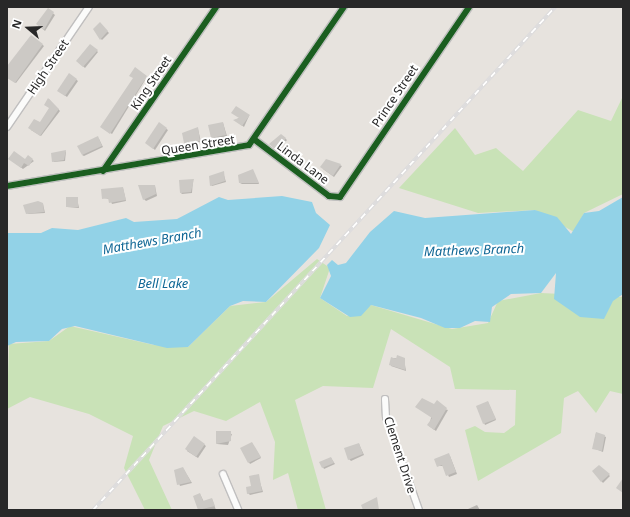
<!DOCTYPE html>
<style>
body{margin:0}
#map{position:relative;width:630px;height:517px;overflow:hidden;background:#e7e3de;font-family:"Noto Sans",sans-serif}
div>[style]{position:absolute}
.green>*{inset:0;background:#c9e2b7}
.water>*{inset:0;background:#92d2e7}
.shadow>*{inset:0;background:#0003}
.building>*{inset:0;background:#ccc9c5}
.roads{filter:drop-shadow(1px 0 #c0bfbf) drop-shadow(-1px 0 #c0bfbf) drop-shadow(0 1px #c0bfbf) drop-shadow(0 -1px #c0bfbf)}
.minor>*{height:6px;margin:-3px;padding:0 3px;transform-origin:3px;border-radius:3px;background:#fbfbfa}
.rail>*{height:3.5px;margin-top:-1.75px;transform-origin:0;background:repeating-linear-gradient(90deg,#fff 0 6px,#dddcdd 0 12px);box-sizing:border-box;border-block:1px solid #dddcdd}
.cycleway>*{height:6px;margin:-3px;padding:0 3px;transform-origin:3px;border-radius:3px;background:#1b5e20}
span{translate:-50% -50%;white-space:nowrap;text-align:center;line-height:1.15;-webkit-text-stroke:4px #fff;paint-order:stroke}
.street-label{font-size:12px;color:#282828}
.water-label{font-size:13px;color:#106795;font-style:italic}
.frame{position:absolute;inset:0;border:8px solid #282828;pointer-events:none}
.north{position:absolute;left:8px;top:8px;width:40px;height:40px;-webkit-text-stroke:3px #fff;paint-order:stroke;rotate:289deg;font-size:11px;font-weight:700;line-height:16px;text-align:center;color:#282828}
.north::after{content:'';display:block;margin:auto;width:14px;height:18px;background:#282828;clip-path:polygon(50% 0,100% 100%,50% 72%,0 100%)}
</style>
<div id="map">
<div class="green">
<i style="clip-path:polygon(623px 96px,623px 194px,584px 213px,574px 232px,535px 210px,478px 213px,399px 188px,455px 128px,475px 155px,496px 148px,523px 171px,578px 110px,611px 121px)"></i>
<i style="clip-path:polygon(317px 259px,330px 268px,320px 298px,347px 316px,371px 305px,452px 329px,488px 323px,498px 301px,541px 293px,623px 297px,623px 394px,610px 391px,596px 413px,578px 391px,564px 398px,561px 433px,478px 481px,465px 430px,475px 426px,485px 432px,504px 433px,515px 425px,516px 390px,455px 389px,450px 367px,391px 329px,373px 388px,323px 386px,295px 400px,326px 510px,298px 510px,288px 473px,273px 480px,275px 442px,260px 402px,226px 421px,194px 411px,163px 426px,149px 460px,172px 510px,145px 510px,124px 468px,133px 436px,89px 414px,30px 397px,7px 409px,9px 344px,49px 341px,70px 326px,154px 345px,188px 347px,230px 306px,266px 302px)"></i>
</div>
<div class="water">
<i style="clip-path:polygon(282px 196px,312px 202px,316px 213px,330px 225px,319px 248px,266px 302px,243px 301px,230px 306px,188px 347px,167px 348px,75px 326px,62px 329px,49px 341px,16px 342px,7px 346px,7px 233px,41px 233px,52px 228px,78px 230px,126px 218px,134px 222px,177px 219px,219px 197px,228px 200px)"></i>
<i style="clip-path:polygon(623px 197px,623px 294px,613px 301px,604px 319px,580px 317px,554px 299px,556px 273px,541px 293px,511px 294px,492px 307px,490px 322px,475px 321px,460px 328px,445px 328px,421px 318px,371px 305px,361px 316px,350px 317px,320px 298px,331px 276px,327px 265px,332px 260px,338px 265px,346px 263px,370px 232px,394px 211px,425px 218px,535px 210px,557px 217px,571px 234px,584px 213px,599px 211px)"></i>
</div>
<div class="shadow">
<i style="clip-path:polygon(48px 9px,55px 15px,45px 31px,37px 24px)"></i>
<i style="clip-path:polygon(100px 24px,109px 33px,102px 40px,101px 39px)"></i>
<i style="clip-path:polygon(31px 36px,44px 46px,16px 83px,7px 77px,7px 68px)"></i>
<i style="clip-path:polygon(90px 45px,98px 52px,85px 68px,77px 61px)"></i>
<i style="clip-path:polygon(70px 75px,78px 81px,67px 97px,60px 92px)"></i>
<i style="clip-path:polygon(147px 77px,112px 134px,103px 128px)"></i>
<i style="clip-path:polygon(49px 99px,60px 111px,41px 136px,31px 130px,40px 124px,50px 108px)"></i>
<i style="clip-path:polygon(249px 116px,244px 127px,235px 120px,239px 118px)"></i>
<i style="clip-path:polygon(223px 123px,227px 136px,214px 139px,210px 126px)"></i>
<i style="clip-path:polygon(159px 124px,168px 130px,155px 150px,148px 144px)"></i>
<i style="clip-path:polygon(198px 129px,201px 142px,186px 144px,185px 143px)"></i>
<i style="clip-path:polygon(281px 135px,287px 140px,279px 151px,270px 144px)"></i>
<i style="clip-path:polygon(99px 139px,103px 147px,84px 156px,82px 155px)"></i>
<i style="clip-path:polygon(66px 151px,65px 161px,53px 162px)"></i>
<i style="clip-path:polygon(28px 157px,34px 161px,23px 169px,11px 160px,25px 161px)"></i>
<i style="clip-path:polygon(327px 160px,342px 166px,334px 177px,323px 169px)"></i>
<i style="clip-path:polygon(253px 171px,259px 184px,242px 184px,240px 183px)"></i>
<i style="clip-path:polygon(223px 172px,226px 182px,212px 186px,211px 185px)"></i>
<i style="clip-path:polygon(193px 180px,192px 193px,182px 194px,181px 193px)"></i>
<i style="clip-path:polygon(155px 186px,157px 196px,146px 201px,144px 199px)"></i>
<i style="clip-path:polygon(123px 188px,126px 201px,112px 204px,110px 199px,103px 198px)"></i>
<i style="clip-path:polygon(77px 198px,79px 208px,67px 207px)"></i>
<i style="clip-path:polygon(43px 204px,45px 213px,27px 214px)"></i>
<i style="clip-path:polygon(392px 358px,404px 359px,406px 371px,391px 366px)"></i>
<i style="clip-path:polygon(488px 402px,496px 420px,485px 425px,477px 407px)"></i>
<i style="clip-path:polygon(434px 406px,448px 410px,436px 431px,429px 426px)"></i>
<i style="clip-path:polygon(217px 432px,232px 434px,228px 445px,217px 444px)"></i>
<i style="clip-path:polygon(596px 433px,606px 437px,603px 452px,593px 448px)"></i>
<i style="clip-path:polygon(194px 437px,206px 446px,198px 458px,187px 451px)"></i>
<i style="clip-path:polygon(252px 443px,261px 458px,250px 464px,242px 449px)"></i>
<i style="clip-path:polygon(359px 444px,364px 455px,351px 461px,349px 459px)"></i>
<i style="clip-path:polygon(450px 456px,457px 474px,449px 477px,444px 466px,438px 466px)"></i>
<i style="clip-path:polygon(331px 458px,335px 464px,324px 469px,323px 467px)"></i>
<i style="clip-path:polygon(599px 466px,610px 476px,603px 483px,593px 471px)"></i>
<i style="clip-path:polygon(175px 470px,184px 470px,192px 483px,180px 486px)"></i>
<i style="clip-path:polygon(258px 476px,263px 492px,250px 495px,248px 493px)"></i>
<i style="clip-path:polygon(200px 494px,204px 502px,212px 499px,216px 510px,199px 510px,194px 497px)"></i>
<i style="clip-path:polygon(477px 505px,480px 510px,468px 509px)"></i>
</div>
<div class="building">
<i style="clip-path:polygon(48px 8px,54px 12px,44px 30px,36px 24px)"></i>
<i style="clip-path:polygon(100px 22px,108px 31px,100px 40px,93px 29px)"></i>
<i style="clip-path:polygon(31px 35px,43px 44px,15px 83px,7px 78px,7px 66px)"></i>
<i style="clip-path:polygon(90px 44px,98px 50px,83px 67px,76px 61px)"></i>
<i style="clip-path:polygon(135px 67px,147px 76px,110px 134px,100px 127px,133px 78px,129px 76px)"></i>
<i style="clip-path:polygon(69px 73px,77px 79px,65px 96px,57px 91px)"></i>
<i style="clip-path:polygon(48px 98px,59px 109px,40px 136px,28px 128px,34px 119px,40px 122px,49px 108px,44px 105px)"></i>
<i style="clip-path:polygon(236px 106px,250px 115px,242px 126px,233px 120px,239px 118px,231px 113px)"></i>
<i style="clip-path:polygon(159px 122px,167px 128px,153px 149px,145px 143px)"></i>
<i style="clip-path:polygon(223px 122px,226px 135px,211px 138px,208px 125px)"></i>
<i style="clip-path:polygon(198px 127px,200px 141px,184px 143px,182px 133px)"></i>
<i style="clip-path:polygon(281px 134px,286px 138px,277px 151px,269px 144px)"></i>
<i style="clip-path:polygon(98px 136px,102px 146px,82px 155px,77px 146px)"></i>
<i style="clip-path:polygon(66px 150px,64px 160px,52px 162px,51px 153px)"></i>
<i style="clip-path:polygon(14px 151px,25px 159px,28px 155px,33px 159px,29px 166px,24px 163px,21px 168px,8px 159px)"></i>
<i style="clip-path:polygon(326px 159px,341px 164px,333px 176px,320px 167px)"></i>
<i style="clip-path:polygon(253px 169px,259px 183px,239px 183px,238px 175px)"></i>
<i style="clip-path:polygon(224px 171px,225px 181px,210px 186px,209px 176px)"></i>
<i style="clip-path:polygon(194px 179px,191px 192px,180px 193px,179px 180px)"></i>
<i style="clip-path:polygon(138px 185px,155px 185px,156px 194px,143px 200px)"></i>
<i style="clip-path:polygon(123px 187px,126px 200px,109px 203px,108px 198px,102px 199px,101px 189px)"></i>
<i style="clip-path:polygon(66px 197px,78px 197px,78px 207px,66px 207px)"></i>
<i style="clip-path:polygon(38px 201px,43px 203px,44px 212px,26px 214px,23px 205px)"></i>
<i style="clip-path:polygon(397px 355px,405px 358px,405px 370px,389px 365px,391px 357px,396px 359px)"></i>
<i style="clip-path:polygon(422px 398px,434px 404px,437px 400px,447px 408px,434px 430px,427px 425px,432px 418px,415px 407px)"></i>
<i style="clip-path:polygon(488px 401px,496px 419px,483px 424px,476px 406px)"></i>
<i style="clip-path:polygon(216px 431px,231px 431px,231px 441px,216px 444px)"></i>
<i style="clip-path:polygon(596px 432px,605px 435px,602px 451px,592px 449px)"></i>
<i style="clip-path:polygon(194px 436px,205px 444px,196px 457px,185px 449px)"></i>
<i style="clip-path:polygon(252px 442px,261px 457px,248px 463px,240px 448px)"></i>
<i style="clip-path:polygon(359px 443px,363px 454px,348px 460px,344px 448px)"></i>
<i style="clip-path:polygon(449px 453px,456px 472px,446px 476px,442px 465px,437px 467px,434px 459px)"></i>
<i style="clip-path:polygon(331px 457px,334px 463px,322px 468px,319px 462px)"></i>
<i style="clip-path:polygon(599px 465px,610px 474px,601px 482px,592px 471px)"></i>
<i style="clip-path:polygon(183px 467px,191px 482px,177px 485px,174px 470px)"></i>
<i style="clip-path:polygon(259px 474px,262px 491px,247px 494px,246px 487px,251px 486px,249px 476px)"></i>
<i style="clip-path:polygon(623px 478px,623px 493px,616px 488px)"></i>
<i style="clip-path:polygon(200px 493px,203px 501px,212px 498px,215px 506px,198px 510px,193px 496px)"></i>
<i style="clip-path:polygon(377px 497px,379px 510px,363px 510px,361px 505px)"></i>
</div>
<div class="roads">
<div class="minor">
<i style="left:7px;top:127px;width:145px;rotate:-55.7deg"></i>
<i style="left:255px;top:140px;width:93px;rotate:37.1deg"></i>
<i style="left:329px;top:196px;width:11px;rotate:5deg"></i>
<i style="left:340px;top:197px;width:230px;rotate:-55.8deg"></i>
<i style="left:103px;top:171px;width:199px;rotate:-55.4deg"></i>
<i style="left:7px;top:186px;width:245px;rotate:-9.6deg"></i>
<i style="left:249px;top:145px;width:168px;rotate:-55.5deg"></i>
<i style="left:385px;top:399px;width:18px;rotate:87deg"></i>
<i style="left:386px;top:417px;width:99px;rotate:70.5deg"></i>
<i style="left:223px;top:474px;width:39px;rotate:67deg"></i>
</div>
</div>
<div class="rail">
<i style="left:93px;top:510px;width:683px;rotate:-47.43deg"></i>
</div>
<div class="cycleway">
<i style="left:255px;top:140px;width:93px;rotate:37.1deg"></i>
<i style="left:329px;top:196px;width:11px;rotate:5deg"></i>
<i style="left:340px;top:197px;width:230px;rotate:-55.8deg"></i>
<i style="left:103px;top:171px;width:199px;rotate:-55.4deg"></i>
<i style="left:7px;top:186px;width:245px;rotate:-9.6deg"></i>
<i style="left:249px;top:145px;width:168px;rotate:-55.5deg"></i>
</div>
<div class="street-label">
<span style="left:48px;top:67px;rotate:-56deg">High Street</span>
<span style="left:151px;top:83px;rotate:-56deg">King Street</span>
<span style="left:395px;top:96px;rotate:-56deg">Prince Street</span>
<span style="left:198px;top:145px;rotate:-9deg">Queen Street</span>
<span style="left:303px;top:163px;rotate:37deg">Linda Lane</span>
<span style="left:400px;top:455px;rotate:72deg">Clement Drive</span>
</div>
<div class="water-label">
<span style="left:152px;top:241px;rotate:-10deg">Matthews Branch</span>
<span style="left:474px;top:250px;rotate:-2deg">Matthews Branch</span>
<span style="left:163px;top:283px">Bell Lake</span>
</div>
<div class="frame"></div>
<div class="north">N</div>
</div>
